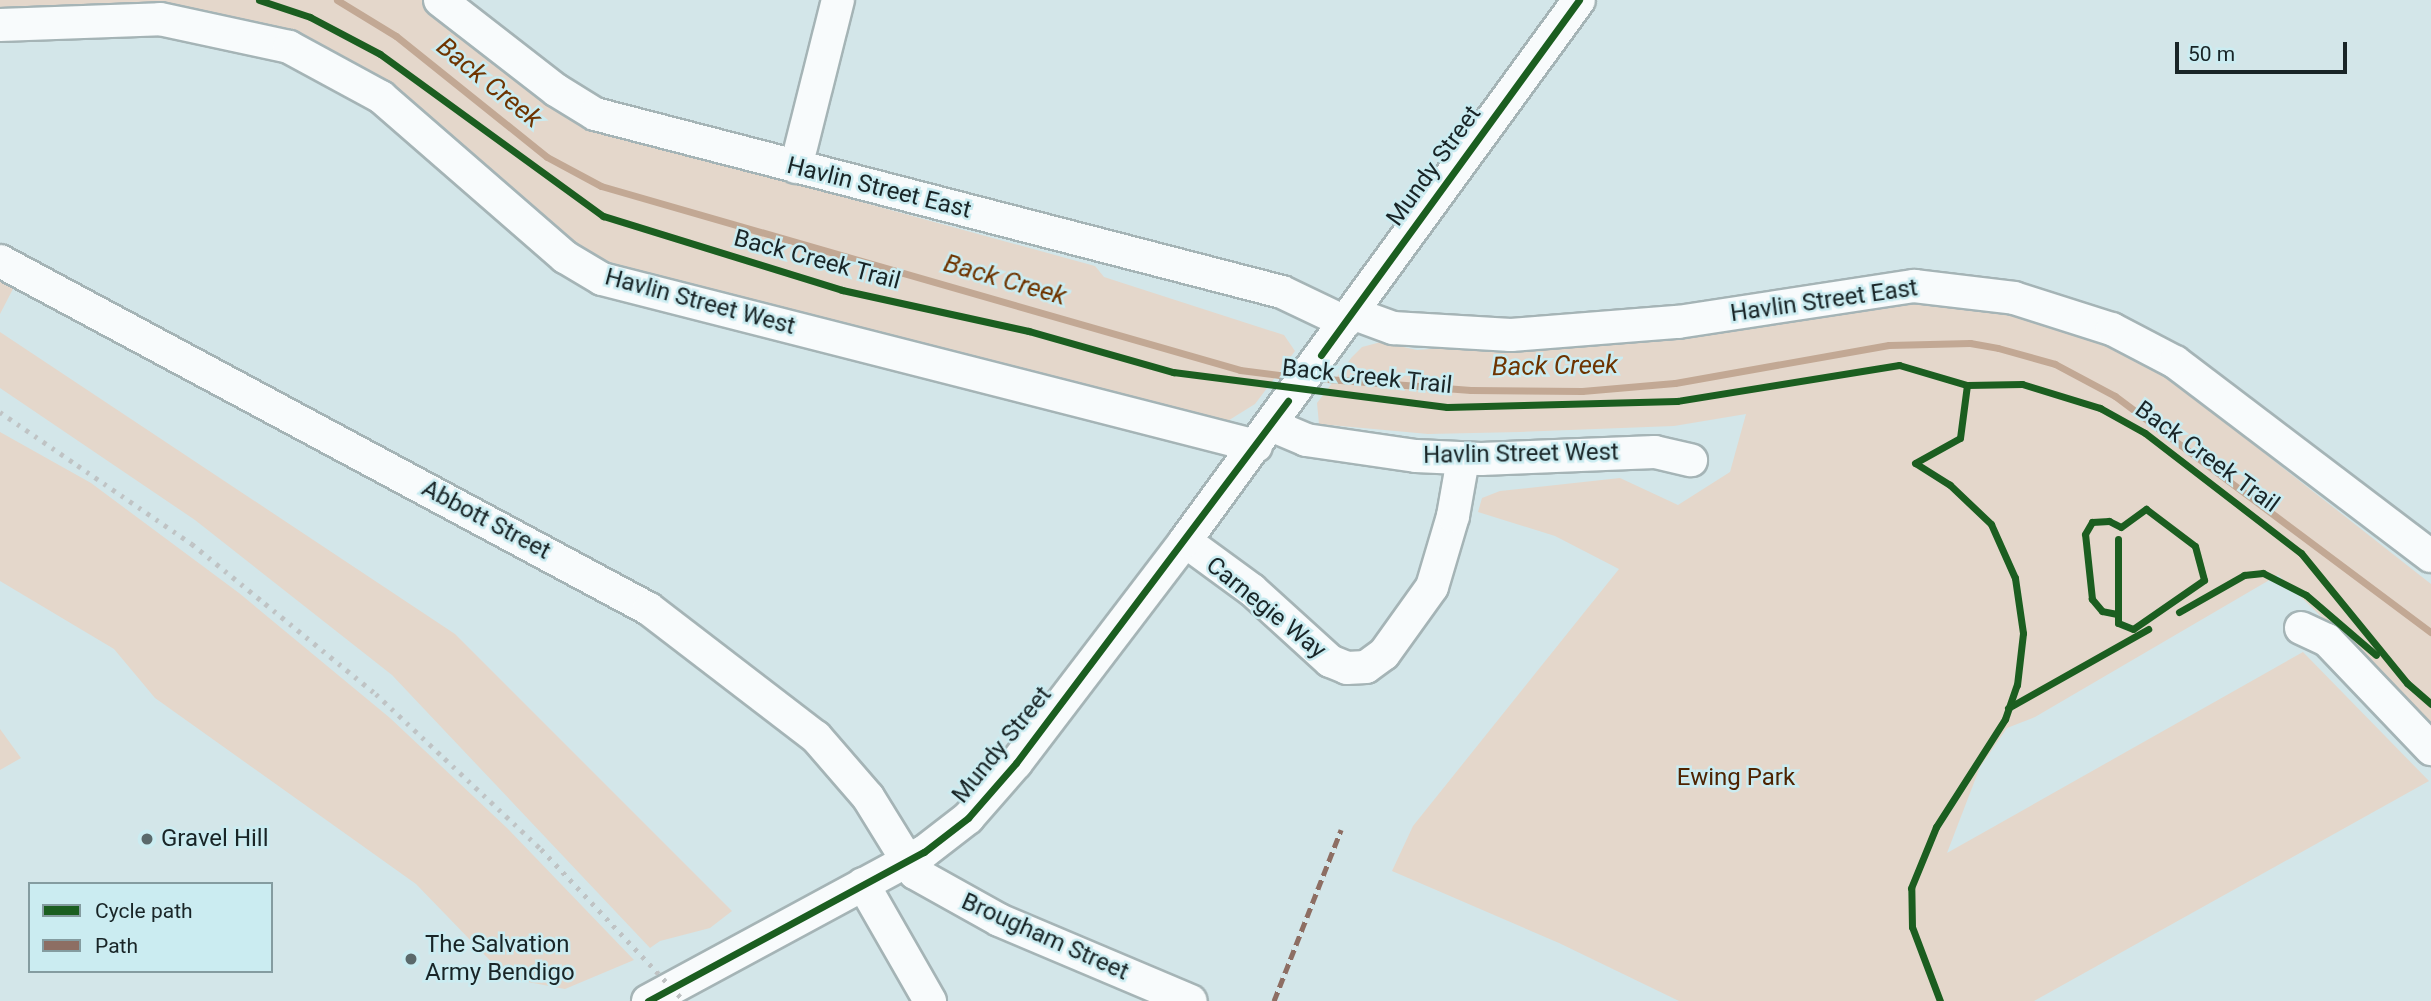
<!DOCTYPE html>
<style>
body{margin:0}
#map{position:relative;width:2431px;height:1001px;overflow:hidden;background:#d3e6e9;font-family:Roboto,sans-serif}
div>[style]{position:absolute}
.green>*{inset:0;background:#e4d7cb}
.stream>*{height:7px;margin:-3.5px;padding:0 3.5px;transform-origin:3.5px;border-radius:3.5px;background:#c2a894}
.roads{filter:drop-shadow(2px 0 #a5b4b6) drop-shadow(-2px 0 #a5b4b6) drop-shadow(0 2px #a5b4b6) drop-shadow(0 -2px #a5b4b6)}
.minor>*{height:32px;margin:-16px;padding:0 16px;transform-origin:16px;border-radius:16px;background:#f8fbfc}
.rail>*{height:5px;margin-top:-2.5px;transform-origin:0;background:repeating-linear-gradient(90deg,#bfc3c4 0 3.5px,transparent 0 10.5px)}
.quiet>*{height:5px;margin-top:-2.5px;transform-origin:0;background:repeating-linear-gradient(90deg,#8d6e63 0 10px,transparent 0 15px)}
.cycleway>*{height:7px;margin:-3.5px;padding:0 3.5px;transform-origin:3.5px;border-radius:3.5px;background:#1b5e20}
.dots>*{width:19px;height:19px;translate:-50% -50%;box-sizing:border-box;border:4px solid #cbecf1;border-radius:50%}
span{translate:-50% -50%;white-space:nowrap;text-align:center;line-height:1.15;-webkit-text-stroke:5px #cbecf1;paint-order:stroke}
.street-label{font-size:24px;color:#192527}
.park-label{font-size:24px;color:#4e2300}
.poi-label{font-size:24px;color:#192527}
.left{translate:0 -50%;text-align:left}
.water-label{font-size:26px;color:#6e3400;font-style:italic}
.legend{position:absolute;left:28px;top:882px;width:245px;height:91px;box-sizing:border-box;background:#cbecf1;border:2px solid #849ca0;margin:0;padding:9px 12px;list-style:none;font-size:21px;color:#192527}
.legend li{display:flex;align-items:center;gap:14px;height:35px}
.legend b{width:35px;border:2px solid #849ca0}
.scale{position:absolute;left:2175px;top:42px;width:172px;height:32px;box-sizing:border-box;border:4px solid #192527;border-top:0;padding-left:9px;font-size:21px;line-height:24px;white-space:nowrap;color:#192527;-webkit-text-stroke:5px #cbecf1;paint-order:stroke}
</style>
<div id="map">
<div class="green">
<i style="clip-path:polygon(0 0,423px 0,621px 136px,1095px 266px,1104px 277px,1284px 335px,1295px 351px,1255px 404px,1226px 422px,606px 264px,591px 258px,298px 36px,256px 23px,170px 8px,0 15px)"></i>
<i style="clip-path:polygon(0 277px,15px 285px,0 314px)"></i>
<i style="clip-path:polygon(1870px 298px,2050px 310px,2147px 361px,2431px 584px,2431px 722px,2278px 575px,2035px 717px,2007px 728px,1980px 767px,1947px 853px,2303px 652px,2429px 781px,2034px 1001px,1679px 1001px,1559px 943px,1392px 871px,1413px 826px,1619px 569px,1555px 536px,1478px 512px,1482px 498px,1500px 491px,1620px 478px,1678px 505px,1730px 472px,1746px 414px,1674px 426px,1520px 432px,1428px 434px,1319px 424px,1317px 403px,1352px 357px,1362px 347px,1381px 342px,1417px 350px,1657px 332px)"></i>
<i style="clip-path:polygon(0 332px,455px 634px,732px 911px,710px 928px,660px 941px,650px 948px,392px 675px,195px 520px,0 388px)"></i>
<i style="clip-path:polygon(0 432px,91px 483px,239px 593px,390px 718px,507px 828px,634px 960px,565px 989px,507px 978px,416px 884px,155px 698px,114px 649px,0 581px)"></i>
<i style="clip-path:polygon(0 729px,21px 758px,0 770px)"></i>
</div>
<div class="stream">
<i style="left:337px;top:0;width:69px;rotate:31.4deg"></i>
<i style="left:396px;top:36px;width:193px;rotate:38.7deg"></i>
<i style="left:547px;top:157px;width:61px;rotate:28.2deg"></i>
<i style="left:601px;top:186px;width:665px;rotate:16.06deg"></i>
<i style="left:1240px;top:370px;width:55px;rotate:7.3deg"></i>
<i style="left:1314px;top:378px;width:157px;rotate:4.4deg"></i>
<i style="left:1471px;top:390px;width:111px;rotate:0.5deg"></i>
<i style="left:1582px;top:391px;width:93px;rotate:-4.9deg"></i>
<i style="left:1675px;top:383px;width:217px;rotate:-10.1deg"></i>
<i style="left:1889px;top:345px;width:81px;rotate:-1.4deg"></i>
<i style="left:1970px;top:343px;width:28px;rotate:10deg"></i>
<i style="left:1998px;top:348px;width:59px;rotate:15.7deg"></i>
<i style="left:2055px;top:364px;width:68px;rotate:28.1deg"></i>
<i style="left:2115px;top:396px;width:394px;rotate:36.8deg"></i>
</div>
<div class="roads">
<div class="minor">
<i style="left:440px;top:0;width:147px;rotate:37.8deg"></i>
<i style="left:556px;top:90px;width:46px;rotate:31.6deg"></i>
<i style="left:595px;top:114px;width:710px;rotate:14.53deg"></i>
<i style="left:1282px;top:292px;width:70px;rotate:25.5deg"></i>
<i style="left:0;top:25px;width:160px;rotate:-2.1deg"></i>
<i style="left:160px;top:19px;width:132px;rotate:12.2deg"></i>
<i style="left:289px;top:47px;width:105px;rotate:28.5deg"></i>
<i style="left:381px;top:97px;width:244px;rotate:41deg"></i>
<i style="left:565px;top:257px;width:43px;rotate:30.7deg"></i>
<i style="left:602px;top:279px;width:675px;rotate:14.32deg"></i>
<i style="left:796px;top:167px;width:172px;rotate:-75.9deg"></i>
<i style="left:0;top:261px;width:736px;rotate:28.2deg"></i>
<i style="left:649px;top:609px;width:210px;rotate:37.5deg"></i>
<i style="left:816px;top:737px;width:79px;rotate:49.1deg"></i>
<i style="left:868px;top:797px;width:89px;rotate:58.3deg"></i>
<i style="left:915px;top:873px;width:96px;rotate:29.2deg"></i>
<i style="left:999px;top:920px;width:208px;rotate:22.9deg"></i>
<i style="left:1352px;top:313px;width:44px;rotate:20.1deg"></i>
<i style="left:1393px;top:328px;width:118px;rotate:3.4deg"></i>
<i style="left:1511px;top:335px;width:168px;rotate:-4.5deg"></i>
<i style="left:1678px;top:322px;width:239px;rotate:-8.7deg"></i>
<i style="left:1914px;top:286px;width:101px;rotate:6.8deg"></i>
<i style="left:2014px;top:298px;width:103px;rotate:17.6deg"></i>
<i style="left:2112px;top:329px;width:71px;rotate:27.6deg"></i>
<i style="left:2175px;top:362px;width:321px;rotate:37.2deg"></i>
<i style="left:1271px;top:425px;width:38px;rotate:23deg"></i>
<i style="left:1306px;top:440px;width:111px;rotate:8.3deg"></i>
<i style="left:1416px;top:456px;width:65px;rotate:2.6deg"></i>
<i style="left:1481px;top:459px;width:174px;rotate:-2.3deg"></i>
<i style="left:1655px;top:452px;width:37px;rotate:13deg"></i>
<i style="left:1185px;top:541px;width:83px;rotate:36.2deg"></i>
<i style="left:1252px;top:590px;width:105px;rotate:42.3deg"></i>
<i style="left:1330px;top:661px;width:18px;rotate:22deg"></i>
<i style="left:1347px;top:668px;width:19px;rotate:-3deg"></i>
<i style="left:1366px;top:667px;width:22px;rotate:-36deg"></i>
<i style="left:1384px;top:654px;width:82px;rotate:-54.4deg"></i>
<i style="left:1432px;top:587px;width:74px;rotate:-73.5deg"></i>
<i style="left:1453px;top:516px;width:58px;rotate:-80deg"></i>
<i style="left:2301px;top:628px;width:29px;rotate:25deg"></i>
<i style="left:2327px;top:640px;width:151px;rotate:46.3deg"></i>
<i style="left:863px;top:884px;width:135px;rotate:60.2deg"></i>
<i style="left:648px;top:1001px;width:314px;rotate:-28.4deg"></i>
<i style="left:924px;top:852px;width:56px;rotate:-37.7deg"></i>
<i style="left:968px;top:818px;width:73px;rotate:-48.9deg"></i>
<i style="left:1016px;top:763px;width:279px;rotate:-52.7deg"></i>
<i style="left:1185px;top:541px;width:669px;rotate:-53.93deg"></i>
</div>
</div>
<div class="rail">
<i style="left:0;top:412px;width:233px;rotate:34.5deg"></i>
<i style="left:192px;top:544px;width:237px;rotate:39.2deg"></i>
<i style="left:376px;top:694px;width:226px;rotate:43.2deg"></i>
<i style="left:541px;top:849px;width:209px;rotate:46.7deg"></i>
</div>
<div class="quiet">
<i style="left:1274px;top:1001px;width:184px;rotate:-68.6deg"></i>
</div>
<div class="cycleway">
<i style="left:259px;top:0;width:54px;rotate:18.4deg"></i>
<i style="left:310px;top:17px;width:79px;rotate:27.9deg"></i>
<i style="left:380px;top:54px;width:276px;rotate:36deg"></i>
<i style="left:603px;top:216px;width:250px;rotate:17.2deg"></i>
<i style="left:842px;top:290px;width:191px;rotate:12.4deg"></i>
<i style="left:1029px;top:331px;width:150px;rotate:15.9deg"></i>
<i style="left:1173px;top:372px;width:276px;rotate:7.3deg"></i>
<i style="left:1447px;top:407px;width:230px;rotate:-1.5deg"></i>
<i style="left:1677px;top:401px;width:225px;rotate:-9.2deg"></i>
<i style="left:1899px;top:365px;width:71px;rotate:16.4deg"></i>
<i style="left:1967px;top:385px;width:55px;rotate:-1deg"></i>
<i style="left:2022px;top:384px;width:82px;rotate:17.1deg"></i>
<i style="left:2100px;top:408px;width:51px;rotate:29.1deg"></i>
<i style="left:2145px;top:433px;width:197px;rotate:37.6deg"></i>
<i style="left:2301px;top:553px;width:168px;rotate:50.8deg"></i>
<i style="left:2407px;top:683px;width:32px;rotate:41deg"></i>
<i style="left:1321px;top:355px;width:439px;rotate:-54deg"></i>
<i style="left:2179px;top:612px;width:75px;rotate:-29.6deg"></i>
<i style="left:2244px;top:575px;width:19px;rotate:-6deg"></i>
<i style="left:2263px;top:573px;width:48px;rotate:27.1deg"></i>
<i style="left:2306px;top:595px;width:92px;rotate:40.6deg"></i>
<i style="left:2117px;top:614px;width:15px;rotate:-169deg"></i>
<i style="left:2102px;top:611px;width:16px;rotate:-130deg"></i>
<i style="left:2092px;top:599px;width:65px;rotate:-96.1deg"></i>
<i style="left:2085px;top:534px;width:14px;rotate:-60deg"></i>
<i style="left:2092px;top:522px;width:17px;rotate:-3deg"></i>
<i style="left:2109px;top:521px;width:13px;rotate:27deg"></i>
<i style="left:2121px;top:527px;width:31px;rotate:-36deg"></i>
<i style="left:2146px;top:509px;width:61px;rotate:37.1deg"></i>
<i style="left:2195px;top:546px;width:35px;rotate:75deg"></i>
<i style="left:2204px;top:580px;width:86px;rotate:145.4deg"></i>
<i style="left:2133px;top:629px;width:16px;rotate:-158deg"></i>
<i style="left:2118px;top:623px;width:84px;rotate:-90deg"></i>
<i style="left:2008px;top:708px;width:161px;rotate:-29.4deg"></i>
<i style="left:648px;top:1001px;width:314px;rotate:-28.4deg"></i>
<i style="left:924px;top:852px;width:56px;rotate:-37.7deg"></i>
<i style="left:968px;top:818px;width:73px;rotate:-48.9deg"></i>
<i style="left:1016px;top:763px;width:453px;rotate:-53.1deg"></i>
<i style="left:1940px;top:1001px;width:79px;rotate:-110.7deg"></i>
<i style="left:1912px;top:927px;width:39px;rotate:-91deg"></i>
<i style="left:1911px;top:888px;width:66px;rotate:-67.7deg"></i>
<i style="left:1936px;top:827px;width:128px;rotate:-57.4deg"></i>
<i style="left:2005px;top:719px;width:36px;rotate:-71deg"></i>
<i style="left:2017px;top:685px;width:52px;rotate:-83.4deg"></i>
<i style="left:2023px;top:633px;width:56px;rotate:-98.3deg"></i>
<i style="left:2015px;top:578px;width:59px;rotate:-114deg"></i>
<i style="left:1991px;top:524px;width:57px;rotate:-136.4deg"></i>
<i style="left:1950px;top:485px;width:41px;rotate:-147.8deg"></i>
<i style="left:1915px;top:463px;width:51px;rotate:-29.1deg"></i>
<i style="left:1960px;top:438px;width:53px;rotate:-82.5deg"></i>
</div>
<div class="dots">
<i style="left:147px;top:839px;background:#5a696b"></i>
<i style="left:411px;top:959px;background:#5a696b"></i>
</div>
<div class="street-label">
<span style="left:1434px;top:166px;rotate:-54deg">Mundy Street</span>
<span style="left:879px;top:188px;rotate:14deg">Havlin Street East</span>
<span style="left:817px;top:260px;rotate:15deg">Back Creek Trail</span>
<span style="left:1824px;top:301px;rotate:-8deg">Havlin Street East</span>
<span style="left:700px;top:302px;rotate:15deg">Havlin Street West</span>
<span style="left:1367px;top:377px;rotate:6deg">Back Creek Trail</span>
<span style="left:1521px;top:454px;rotate:-1deg">Havlin Street West</span>
<span style="left:2207px;top:457px;rotate:36deg">Back Creek Trail</span>
<span style="left:486px;top:520px;rotate:28deg">Abbott Street</span>
<span style="left:1266px;top:608px;rotate:39deg">Carnegie Way</span>
<span style="left:1002px;top:745px;rotate:-51deg">Mundy Street</span>
<span style="left:1045px;top:937px;rotate:24deg">Brougham Street</span>
</div>
<div class="park-label">
<span style="left:1736px;top:778px">Ewing Park</span>
</div>
<div class="poi-label">
<span class="left" style="left:161px;top:839px">Gravel Hill</span>
<span class="left" style="left:425px;top:959px">The Salvation<br>Army Bendigo</span>
</div>
<div class="water-label">
<span style="left:489px;top:83px;rotate:39deg">Back Creek</span>
<span style="left:1005px;top:280px;rotate:16deg">Back Creek</span>
<span style="left:1555px;top:366px;rotate:-1deg">Back Creek</span>
</div>
<ul class="legend">
<li><b style="height:9px;background:#1b5e20"></b>Cycle path</li>
<li><b style="height:9px;background:#8d6e63"></b>Path</li>
</ul>
<div class="scale">50 m</div>
</div>
